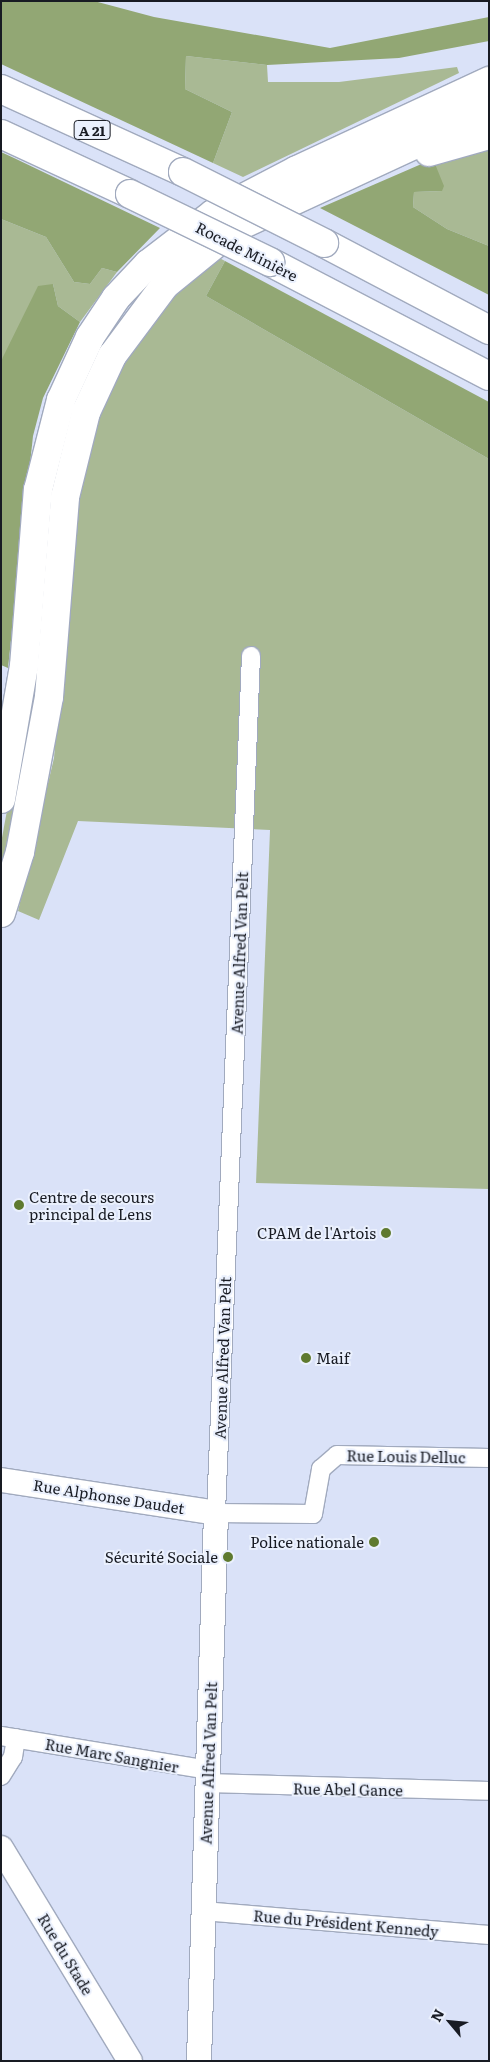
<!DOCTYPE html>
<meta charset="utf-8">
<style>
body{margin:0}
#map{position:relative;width:490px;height:2062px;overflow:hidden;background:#dae2f8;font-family:Literata,serif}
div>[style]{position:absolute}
.green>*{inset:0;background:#a9b994}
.forest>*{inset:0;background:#92a774}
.roads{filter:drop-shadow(1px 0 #a1aabe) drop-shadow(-1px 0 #a1aabe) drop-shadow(0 1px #a1aabe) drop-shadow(0 -1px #a1aabe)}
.street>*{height:18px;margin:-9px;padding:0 9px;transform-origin:9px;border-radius:9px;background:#fff}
.secondary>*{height:24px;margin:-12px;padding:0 12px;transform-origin:12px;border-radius:12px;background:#fff}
.highway>*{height:28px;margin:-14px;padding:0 14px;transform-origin:14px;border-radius:14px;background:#fff}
.bridges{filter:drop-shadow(1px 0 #a1aabe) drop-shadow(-1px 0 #a1aabe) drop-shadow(0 1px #a1aabe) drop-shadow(0 -1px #a1aabe)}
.highway-bridge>*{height:28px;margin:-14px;padding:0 14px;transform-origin:14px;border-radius:14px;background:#fff}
.dots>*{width:14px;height:14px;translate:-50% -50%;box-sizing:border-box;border:2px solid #eaf0fd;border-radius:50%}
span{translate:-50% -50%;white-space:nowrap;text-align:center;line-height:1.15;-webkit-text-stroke:4px #eaf0fd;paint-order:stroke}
.shield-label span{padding:1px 4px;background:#eaf0fd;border:1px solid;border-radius:4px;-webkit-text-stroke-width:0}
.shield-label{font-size:14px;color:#181b23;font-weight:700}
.street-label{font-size:15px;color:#181b23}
.poi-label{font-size:15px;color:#181b23}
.left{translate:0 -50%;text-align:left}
.right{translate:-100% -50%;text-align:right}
.frame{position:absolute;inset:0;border:2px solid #181b23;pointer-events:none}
.north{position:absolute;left:425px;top:1997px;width:50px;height:50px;-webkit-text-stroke:4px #eaf0fd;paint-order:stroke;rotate:298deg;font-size:14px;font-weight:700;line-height:20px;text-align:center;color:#181b23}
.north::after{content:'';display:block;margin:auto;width:18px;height:22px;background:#181b23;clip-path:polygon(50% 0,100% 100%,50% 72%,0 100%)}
</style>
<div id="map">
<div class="green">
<i style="clip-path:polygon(186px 56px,267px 65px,268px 82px,339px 82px,457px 67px,459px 73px,243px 177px,213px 163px,232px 112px,185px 89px)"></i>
<i style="clip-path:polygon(489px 145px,489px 246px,447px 229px,413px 207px,414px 192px,442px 191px,433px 159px)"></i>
<i style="clip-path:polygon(1px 219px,46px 237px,74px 282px,90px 284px,102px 268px,117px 272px,80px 322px,58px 306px,53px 284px,1px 361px)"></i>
<i style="clip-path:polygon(212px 254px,225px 261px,206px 296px,489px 459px,489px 1189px,256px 1183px,270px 830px,78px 821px,39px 920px,18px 911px,54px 758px,73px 522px,88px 440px,106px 394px,138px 339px,174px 292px)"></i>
<i style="clip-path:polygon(33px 671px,38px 672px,29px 747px,1px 877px,1px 843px)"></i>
</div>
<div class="forest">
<i style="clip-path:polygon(1px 1px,94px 1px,154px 17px,330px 48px,489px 17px,489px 41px,399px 58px,267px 65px,186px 56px,185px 89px,232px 112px,213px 163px,1px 64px)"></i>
<i style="clip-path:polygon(1px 152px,14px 158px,160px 228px,117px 272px,102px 268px,90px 284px,74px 282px,46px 237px,1px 219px)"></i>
<i style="clip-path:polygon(433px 159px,444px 186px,442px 191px,414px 192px,413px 207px,447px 229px,489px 246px,489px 295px,320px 208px)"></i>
<i style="clip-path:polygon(225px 261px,489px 402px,489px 459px,206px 296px)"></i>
<i style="clip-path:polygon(53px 284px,58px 306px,80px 322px,43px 398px,33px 436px,8px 668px,1px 665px,1px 361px,38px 286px)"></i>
</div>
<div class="roads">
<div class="street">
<i style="left:251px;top:656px;width:858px;rotate:92.34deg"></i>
<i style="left:216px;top:1513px;width:97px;rotate:0.6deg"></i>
<i style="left:313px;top:1514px;width:46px;rotate:-79.9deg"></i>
<i style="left:321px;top:1469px;width:21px;rotate:-41deg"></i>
<i style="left:337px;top:1455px;width:152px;rotate:1.1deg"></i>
<i style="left:1px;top:1736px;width:210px;rotate:9.3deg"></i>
<i style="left:1px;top:1776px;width:22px;rotate:-58deg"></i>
<i style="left:13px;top:1757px;width:19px;rotate:-81deg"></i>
<i style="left:207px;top:1783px;width:282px;rotate:1.6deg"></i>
<i style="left:203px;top:1911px;width:287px;rotate:4.8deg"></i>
</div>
<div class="secondary">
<i style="left:1px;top:1480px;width:218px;rotate:8.7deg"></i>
<i style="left:216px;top:1513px;width:548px;rotate:91.78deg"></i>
<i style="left:1px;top:1848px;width:249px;rotate:58.8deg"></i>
</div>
<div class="highway">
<i style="left:1px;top:89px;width:200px;rotate:24.5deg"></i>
<i style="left:1px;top:134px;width:142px;rotate:24.9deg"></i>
<i style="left:429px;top:152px;width:62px;rotate:-15.8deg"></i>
<i style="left:324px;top:243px;width:187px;rotate:27.8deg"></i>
<i style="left:270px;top:262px;width:247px;rotate:27.5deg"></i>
<i style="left:1px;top:799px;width:135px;rotate:-80.2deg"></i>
<i style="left:24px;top:666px;width:177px;rotate:-85.5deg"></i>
<i style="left:38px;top:490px;width:93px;rotate:-75.7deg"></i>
<i style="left:61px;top:400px;width:69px;rotate:-65.3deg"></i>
<i style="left:90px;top:337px;width:47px;rotate:-56.3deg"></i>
<i style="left:116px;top:298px;width:47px;rotate:-46.7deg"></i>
<i style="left:148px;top:264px;width:82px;rotate:-37.6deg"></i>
<i style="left:213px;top:214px;width:95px;rotate:-27.6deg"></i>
<i style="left:297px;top:170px;width:212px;rotate:-24.9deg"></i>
<i style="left:1px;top:913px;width:64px;rotate:-72.7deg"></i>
<i style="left:20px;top:852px;width:158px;rotate:-79.4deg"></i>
<i style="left:49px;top:697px;width:201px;rotate:-85.4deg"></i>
<i style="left:65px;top:497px;width:88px;rotate:-76.1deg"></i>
<i style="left:86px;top:412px;width:62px;rotate:-65.1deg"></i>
<i style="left:112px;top:356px;width:89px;rotate:-53.3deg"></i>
<i style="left:165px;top:285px;width:90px;rotate:-39.2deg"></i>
<i style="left:235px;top:228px;width:280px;rotate:-24.9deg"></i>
</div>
</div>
<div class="bridges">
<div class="highway-bridge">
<i style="left:183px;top:172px;width:158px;rotate:26.7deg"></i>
<i style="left:130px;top:194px;width:156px;rotate:25.9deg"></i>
</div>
</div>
<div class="dots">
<i style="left:19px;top:1205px;background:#5f7a2f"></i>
<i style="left:386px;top:1233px;background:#5f7a2f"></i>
<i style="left:306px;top:1358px;background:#5f7a2f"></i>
<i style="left:374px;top:1542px;background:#5f7a2f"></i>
<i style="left:228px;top:1557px;background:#5f7a2f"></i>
</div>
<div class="shield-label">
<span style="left:92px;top:130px">A 21</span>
</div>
<div class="street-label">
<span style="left:247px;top:251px;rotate:27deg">Rocade Minière</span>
<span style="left:239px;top:953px;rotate:-88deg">Avenue Alfred Van Pelt</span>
<span style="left:222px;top:1358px;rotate:-88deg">Avenue Alfred Van Pelt</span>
<span style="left:406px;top:1456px;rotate:1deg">Rue Louis Delluc</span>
<span style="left:109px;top:1496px;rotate:9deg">Rue Alphonse Daudet</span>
<span style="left:112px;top:1755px;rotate:10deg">Rue Marc Sangnier</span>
<span style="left:208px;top:1763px;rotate:-88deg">Avenue Alfred Van Pelt</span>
<span style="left:348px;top:1789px;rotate:1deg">Rue Abel Gance</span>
<span style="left:346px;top:1923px;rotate:5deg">Rue du Président Kennedy</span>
<span style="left:66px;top:1954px;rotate:59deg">Rue du Stade</span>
</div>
<div class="poi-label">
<span class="left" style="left:29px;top:1205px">Centre de secours<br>principal de Lens</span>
<span class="right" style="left:376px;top:1233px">CPAM de l'Artois</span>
<span class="left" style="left:316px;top:1358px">Maif</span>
<span class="right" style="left:364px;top:1542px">Police nationale</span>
<span class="right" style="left:218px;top:1557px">Sécurité Sociale</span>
</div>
<div class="frame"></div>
<div class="north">N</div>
</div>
